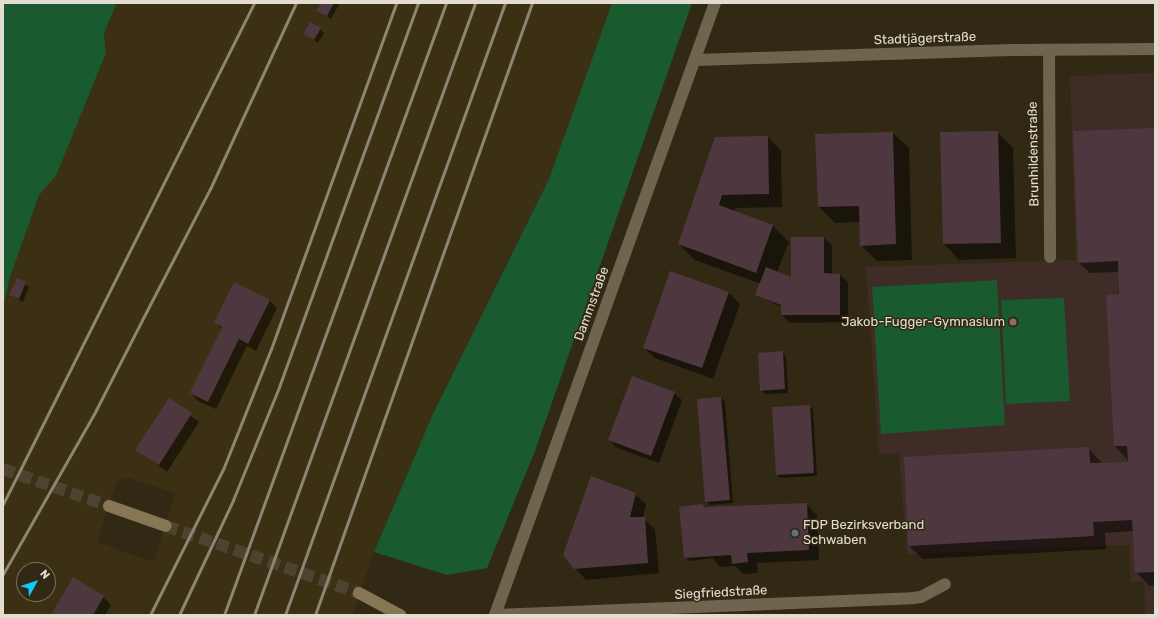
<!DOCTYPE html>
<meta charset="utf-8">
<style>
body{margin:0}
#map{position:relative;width:1158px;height:618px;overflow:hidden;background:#322914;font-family:Rubik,sans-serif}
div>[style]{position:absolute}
.built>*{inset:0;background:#3b3014}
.education>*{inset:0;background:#3f2c26}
.green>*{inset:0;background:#195a2f}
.shadow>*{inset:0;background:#0007}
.building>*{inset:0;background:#4f3740}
.secondary-tunnel>*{height:12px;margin-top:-6px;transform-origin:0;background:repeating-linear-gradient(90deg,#4c4430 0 12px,transparent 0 18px)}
.street>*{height:12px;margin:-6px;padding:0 6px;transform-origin:6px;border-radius:6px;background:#6e654e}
.secondary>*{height:12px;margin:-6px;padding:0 6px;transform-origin:6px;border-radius:6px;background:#877653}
.rail>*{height:3px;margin:-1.5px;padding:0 1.5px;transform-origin:1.5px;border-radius:1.5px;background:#8c8574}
.dots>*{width:11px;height:11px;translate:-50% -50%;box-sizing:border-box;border:2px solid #322914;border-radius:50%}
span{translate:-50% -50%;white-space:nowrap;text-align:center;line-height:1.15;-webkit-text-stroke:3px #322914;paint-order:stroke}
.street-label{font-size:13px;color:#e2ddd0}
.poi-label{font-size:13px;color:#e2ddd0}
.right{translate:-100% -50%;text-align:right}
.left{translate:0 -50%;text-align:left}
.frame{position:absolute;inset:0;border:4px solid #e2ddd0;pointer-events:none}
.north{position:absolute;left:16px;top:562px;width:40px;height:40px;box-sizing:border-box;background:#322914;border:1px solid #78715f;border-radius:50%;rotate:50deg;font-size:11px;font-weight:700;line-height:16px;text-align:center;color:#e2ddd0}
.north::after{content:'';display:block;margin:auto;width:14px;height:18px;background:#0ccafa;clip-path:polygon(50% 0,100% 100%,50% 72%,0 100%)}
</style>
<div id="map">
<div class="built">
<i style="clip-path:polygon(evenodd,117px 3px,612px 3px,549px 179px,432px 416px,374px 552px,352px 615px,3px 615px,3px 309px,9px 280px,39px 194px,56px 176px,106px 54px,104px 33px,117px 3px,126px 477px,175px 493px,154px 562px,97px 542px,117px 481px,126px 477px,117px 3px,24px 570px,48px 570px,48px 594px,24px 594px,24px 570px)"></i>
</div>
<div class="education">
<i style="clip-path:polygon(1155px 73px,1155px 615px,1145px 615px,1144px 581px,1131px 582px,1129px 545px,907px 554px,899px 453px,879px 454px,866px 267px,1076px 260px,1070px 76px)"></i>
</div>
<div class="green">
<i style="clip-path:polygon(3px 3px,117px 3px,104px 33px,106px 53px,56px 176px,39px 195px,9px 280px,3px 309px)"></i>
<i style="clip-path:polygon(612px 3px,692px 3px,535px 451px,487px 568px,447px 575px,374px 552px,432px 416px,549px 179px)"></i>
<i style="clip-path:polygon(997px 280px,1005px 425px,881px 434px,872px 287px)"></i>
<i style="clip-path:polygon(1064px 298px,1070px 401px,1006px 404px,1001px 300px)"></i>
</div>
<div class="shadow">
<i style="clip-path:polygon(322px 3px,340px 3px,331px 19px,318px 10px)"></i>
<i style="clip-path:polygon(320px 29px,324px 33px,318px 43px,305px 34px)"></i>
<i style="clip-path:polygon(evenodd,1155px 129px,1155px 585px,1149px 586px,1136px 572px,1134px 531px,1105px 533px,1106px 549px,923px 559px,909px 546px,1088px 448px,1102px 463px,1129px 462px,1115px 446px,1119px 272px,1090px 273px,1079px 263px,1155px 129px,1088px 460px,1090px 460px,1091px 469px,1088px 460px)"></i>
<i style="clip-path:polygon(997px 132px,1013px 148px,1016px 258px,959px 260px,944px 244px)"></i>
<i style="clip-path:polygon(893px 133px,909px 148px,912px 260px,877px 261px,861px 245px,861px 222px,835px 223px,819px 207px)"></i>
<i style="clip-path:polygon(768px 137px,781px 151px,782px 207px,735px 208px,734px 212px,773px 226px,789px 242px,777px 272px,792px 278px,824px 238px,832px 245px,832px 274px,840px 275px,848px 282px,848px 322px,790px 323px,782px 315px,782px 307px,756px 295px,761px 284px,695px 260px,679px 244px)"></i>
<i style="clip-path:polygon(670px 273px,729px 293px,740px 304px,713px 379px,655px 358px,644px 348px)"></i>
<i style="clip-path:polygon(18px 279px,29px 287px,23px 302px,10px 295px)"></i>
<i style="clip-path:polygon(269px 300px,277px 308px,256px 351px,247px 346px,216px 409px,198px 401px,191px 393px,222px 330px,216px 323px)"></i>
<i style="clip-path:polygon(782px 352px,786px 356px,788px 393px,765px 394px,761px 390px)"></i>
<i style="clip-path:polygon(674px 393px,682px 400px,659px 463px,617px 448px,610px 440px)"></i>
<i style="clip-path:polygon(721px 398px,725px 402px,733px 503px,710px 505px,706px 501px)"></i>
<i style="clip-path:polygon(169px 400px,199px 422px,167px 472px,137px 449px)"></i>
<i style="clip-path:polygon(809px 406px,813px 410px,817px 476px,781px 478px,777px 475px)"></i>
<i style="clip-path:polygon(635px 494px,646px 504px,643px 518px,655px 529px,659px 573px,586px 580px,575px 568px)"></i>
<i style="clip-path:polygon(806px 504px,817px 515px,819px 560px,757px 563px,758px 573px,743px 574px,735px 566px,721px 567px,712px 558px,689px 561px,685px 557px,703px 505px,706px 508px)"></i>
<i style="clip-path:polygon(103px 597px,111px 605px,105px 615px,52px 615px)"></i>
</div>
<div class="building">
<i style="clip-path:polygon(321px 3px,334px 3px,327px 16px,316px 11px)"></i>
<i style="clip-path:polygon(310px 22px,321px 28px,314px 40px,303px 34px)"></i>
<i style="clip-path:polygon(1155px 128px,1155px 572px,1135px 573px,1132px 520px,1093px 522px,1094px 536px,908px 546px,904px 457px,1089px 447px,1090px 463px,1128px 462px,1127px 446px,1114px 446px,1106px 295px,1119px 294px,1118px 261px,1078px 263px,1073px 131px)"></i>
<i style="clip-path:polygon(998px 131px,1001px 243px,943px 244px,940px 132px)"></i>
<i style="clip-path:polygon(893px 132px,896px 244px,860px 246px,859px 206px,818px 207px,815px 134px)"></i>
<i style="clip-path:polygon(768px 136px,769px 194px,722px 195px,719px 205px,773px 225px,756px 273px,678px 244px,715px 137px)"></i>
<i style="clip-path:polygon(791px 237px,824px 237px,824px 273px,840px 274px,840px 315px,781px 315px,781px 305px,755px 295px,766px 267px,791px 277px)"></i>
<i style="clip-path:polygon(670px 271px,729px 292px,702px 368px,643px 348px)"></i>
<i style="clip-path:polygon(17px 278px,26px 282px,19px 299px,9px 295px)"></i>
<i style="clip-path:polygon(234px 282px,270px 300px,248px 344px,239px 339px,208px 402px,190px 393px,222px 327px,214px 323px)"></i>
<i style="clip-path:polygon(783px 351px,785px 389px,760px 391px,758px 353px)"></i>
<i style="clip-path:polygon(632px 376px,675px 392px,651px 456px,608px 440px)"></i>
<i style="clip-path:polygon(721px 397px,730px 500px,705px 502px,697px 399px)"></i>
<i style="clip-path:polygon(169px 398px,192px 413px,159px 465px,135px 450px)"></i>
<i style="clip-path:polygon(810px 405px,814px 473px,776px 475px,772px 407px)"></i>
<i style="clip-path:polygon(591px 476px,636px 493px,630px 517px,645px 517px,648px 563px,574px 569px,563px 555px)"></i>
<i style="clip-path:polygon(807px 503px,809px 550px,747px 553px,748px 562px,732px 564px,731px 555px,684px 558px,679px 507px,703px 504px,704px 507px)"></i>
<i style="clip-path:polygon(73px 577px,104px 596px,93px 615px,51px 615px)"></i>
</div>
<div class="secondary-tunnel">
<i style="left:3px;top:469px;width:112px;rotate:19.2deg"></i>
<i style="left:166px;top:526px;width:204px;rotate:19.1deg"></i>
</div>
<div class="street">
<i style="left:1049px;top:50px;width:207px;rotate:89.7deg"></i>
<i style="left:696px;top:60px;width:315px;rotate:-1.8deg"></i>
<i style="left:1011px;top:50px;width:144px;rotate:-0.4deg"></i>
<i style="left:495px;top:615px;width:650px;rotate:-70.23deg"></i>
<i style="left:495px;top:615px;width:418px;rotate:-2.3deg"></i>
<i style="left:913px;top:598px;width:8px;rotate:-7deg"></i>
<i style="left:921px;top:597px;width:27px;rotate:-28deg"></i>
</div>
<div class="secondary">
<i style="left:109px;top:506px;width:60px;rotate:19.3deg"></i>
<i style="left:359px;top:593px;width:47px;rotate:28.2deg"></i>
</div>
<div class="rail">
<i style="left:3px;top:504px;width:560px;rotate:-63.39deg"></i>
<i style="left:3px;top:574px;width:189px;rotate:-60.4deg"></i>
<i style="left:96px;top:410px;width:101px;rotate:-62.9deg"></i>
<i style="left:142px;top:320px;width:148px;rotate:-62.6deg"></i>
<i style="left:210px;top:189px;width:205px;rotate:-65.2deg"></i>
<i style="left:150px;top:615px;width:165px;rotate:-63.4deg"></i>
<i style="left:224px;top:467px;width:127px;rotate:-68.3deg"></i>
<i style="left:271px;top:349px;width:368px;rotate:-70.1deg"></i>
<i style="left:179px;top:615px;width:127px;rotate:-64.8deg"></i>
<i style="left:233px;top:500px;width:122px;rotate:-67.8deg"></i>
<i style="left:279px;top:387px;width:408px;rotate:-70.1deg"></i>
<i style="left:224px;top:615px;width:651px;rotate:-70.06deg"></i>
<i style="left:254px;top:615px;width:651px;rotate:-70.14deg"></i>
<i style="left:285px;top:615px;width:650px;rotate:-70.23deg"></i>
<i style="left:315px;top:615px;width:649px;rotate:-70.48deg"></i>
</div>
<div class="dots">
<i style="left:1013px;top:322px;background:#8d6e63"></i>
<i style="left:795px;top:533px;background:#5c6f8a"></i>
</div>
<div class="street-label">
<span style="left:925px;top:39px;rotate:-2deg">Stadtjägerstraße</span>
<span style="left:1034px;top:154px;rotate:-91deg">Brunhildenstraße</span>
<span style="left:592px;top:304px;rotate:-70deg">Dammstraße</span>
<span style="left:721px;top:593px;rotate:-3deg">Siegfriedstraße</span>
</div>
<div class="poi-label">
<span class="right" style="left:1005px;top:322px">Jakob-Fugger-Gymnasium</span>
<span class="left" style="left:803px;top:533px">FDP Bezirksverband<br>Schwaben</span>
</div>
<div class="frame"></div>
<div class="north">N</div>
</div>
